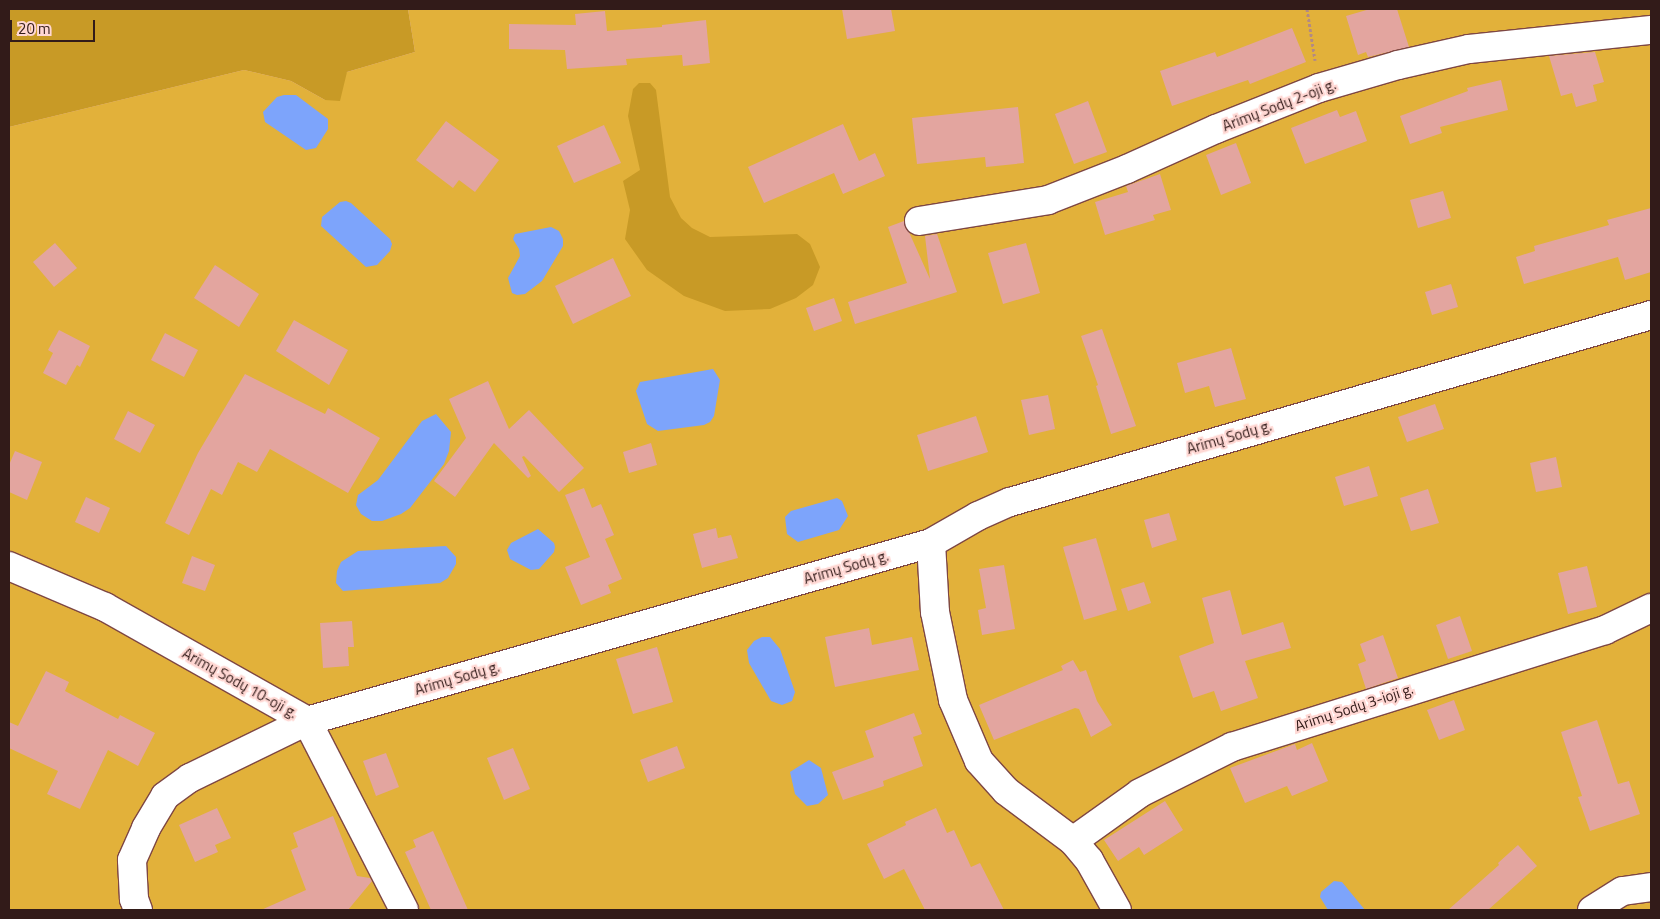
<!DOCTYPE html>
<meta charset="utf-8">
<style>
body{margin:0}
#map{position:relative;width:1660px;height:919px;overflow:hidden;background:#fac6c1;font-family:"Titillium Web",sans-serif}
div>[style]{position:absolute}
.green>*{inset:0;background:#e2b13a}
.forest>*{inset:0;background:#c89a26}
.water>*{inset:0;background:#7da4fb}
.building>*{inset:0;background:#e3a59f}
.path>*{height:3px;margin-top:-1.5px;transform-origin:0;background:repeating-linear-gradient(90deg,#b28985 0 2.5px,transparent 0 5px)}
.roads{filter:drop-shadow(1px 0 #7e4743) drop-shadow(-1px 0 #7e4743) drop-shadow(0 1px #7e4743) drop-shadow(0 -1px #7e4743)}
.minor>*{height:28px;margin:-14px;padding:0 14px;transform-origin:14px;border-radius:14px;background:#fff}
span{translate:-50% -50%;white-space:nowrap;text-align:center;line-height:1.15;-webkit-text-stroke:4.5px #ffd7d3;paint-order:stroke}
.street-label{font-size:15px;color:#321b19}
.frame{position:absolute;inset:0;border:10px solid #321b19;pointer-events:none}
.scale{position:absolute;left:10px;top:20px;width:85px;height:22px;box-sizing:border-box;border:2px solid #321b19;border-top:0;padding-left:6px;font-size:15px;line-height:18px;white-space:nowrap;color:#321b19;-webkit-text-stroke:4px #ffd7d3;paint-order:stroke}
</style>
<div id="map">
<div class="green">
<i style="clip-path:polygon(408px 9px,1651px 9px,1651px 910px,9px 910px,9px 127px,244px 70px,291px 81px,325px 100px,347px 72px,415px 52px)"></i>
</div>
<div class="forest">
<i style="clip-path:polygon(9px 9px,408px 9px,415px 52px,347px 72px,340px 101px,325px 100px,291px 81px,244px 70px,9px 127px)"></i>
<i style="clip-path:polygon(639px 83px,650px 83px,656px 90px,670px 197px,681px 218px,692px 228px,710px 237px,797px 234px,810px 244px,820px 267px,813px 285px,796px 298px,770px 309px,725px 311px,684px 296px,647px 270px,625px 239px,630px 210px,623px 181px,640px 170px,628px 116px,633px 89px)"></i>
</div>
<div class="water">
<i style="clip-path:polygon(284px 95px,296px 95px,328px 119px,328px 129px,316px 148px,306px 150px,265px 122px,263px 112px,277px 97px)"></i>
<i style="clip-path:polygon(346px 201px,351px 203px,390px 239px,392px 244px,390px 251px,377px 265px,366px 267px,321px 226px,322px 217px,340px 202px)"></i>
<i style="clip-path:polygon(551px 227px,559px 231px,563px 239px,563px 246px,542px 281px,525px 294px,517px 295px,512px 293px,508px 278px,520px 256px,519px 249px,513px 239px,515px 234px)"></i>
<i style="clip-path:polygon(713px 369px,720px 380px,714px 416px,710px 422px,704px 425px,658px 431px,647px 424px,636px 391px,640px 382px)"></i>
<i style="clip-path:polygon(436px 414px,451px 432px,449px 451px,444px 464px,410px 508px,401px 514px,382px 521px,372px 521px,361px 514px,356px 505px,358px 495px,378px 480px,422px 421px)"></i>
<i style="clip-path:polygon(837px 498px,842px 501px,848px 516px,839px 530px,798px 542px,787px 534px,785px 517px,791px 511px)"></i>
<i style="clip-path:polygon(538px 529px,554px 543px,555px 547px,554px 552px,539px 569px,531px 570px,510px 559px,507px 550px,511px 543px)"></i>
<i style="clip-path:polygon(446px 546px,456px 557px,456px 564px,448px 578px,440px 583px,343px 591px,336px 583px,337px 571px,341px 562px,358px 551px)"></i>
<i style="clip-path:polygon(762px 637px,770px 637px,780px 649px,795px 692px,792px 701px,782px 705px,771px 701px,749px 663px,747px 650px,754px 641px)"></i>
<i style="clip-path:polygon(809px 760px,821px 768px,828px 795px,818px 804px,807px 806px,795px 794px,790px 772px)"></i>
<i style="clip-path:polygon(1334px 881px,1342px 882px,1365px 910px,1328px 910px,1320px 897px,1321px 892px)"></i>
</div>
<div class="building">
<i style="clip-path:polygon(842px 9px,891px 9px,895px 31px,847px 39px)"></i>
<i style="clip-path:polygon(1370px 9px,1397px 9px,1409px 47px,1368px 57px,1366px 52px,1358px 55px,1346px 16px)"></i>
<i style="clip-path:polygon(605px 11px,607px 31px,662px 27px,662px 25px,706px 20px,710px 63px,683px 66px,682px 55px,626px 59px,627px 65px,567px 69px,565px 50px,509px 49px,509px 24px,576px 25px,575px 14px)"></i>
<i style="clip-path:polygon(1292px 28px,1306px 62px,1250px 84px,1248px 80px,1172px 106px,1160px 71px,1215px 52px,1217px 57px)"></i>
<i style="clip-path:polygon(1595px 52px,1604px 82px,1593px 85px,1597px 101px,1576px 107px,1572px 93px,1561px 96px,1549px 56px)"></i>
<i style="clip-path:polygon(1501px 80px,1508px 110px,1440px 127px,1442px 133px,1410px 144px,1400px 116px,1468px 91px,1467px 88px)"></i>
<i style="clip-path:polygon(1088px 101px,1107px 152px,1074px 164px,1055px 114px)"></i>
<i style="clip-path:polygon(1018px 107px,1024px 163px,986px 167px,985px 157px,917px 164px,912px 118px)"></i>
<i style="clip-path:polygon(1337px 110px,1340px 117px,1356px 111px,1367px 141px,1305px 164px,1291px 128px)"></i>
<i style="clip-path:polygon(446px 121px,499px 160px,475px 192px,459px 180px,453px 188px,416px 160px)"></i>
<i style="clip-path:polygon(843px 124px,859px 161px,875px 153px,885px 176px,843px 194px,834px 173px,764px 203px,748px 167px)"></i>
<i style="clip-path:polygon(604px 125px,621px 163px,574px 183px,557px 146px)"></i>
<i style="clip-path:polygon(1236px 143px,1251px 183px,1221px 195px,1206px 155px)"></i>
<i style="clip-path:polygon(1160px 174px,1171px 210px,1153px 215px,1155px 220px,1105px 235px,1095px 202px,1128px 192px,1126px 186px)"></i>
<i style="clip-path:polygon(1443px 191px,1451px 218px,1418px 228px,1410px 200px)"></i>
<i style="clip-path:polygon(1651px 208px,1651px 272px,1625px 280px,1618px 257px,1524px 284px,1516px 257px,1535px 251px,1534px 246px,1609px 225px,1607px 220px)"></i>
<i style="clip-path:polygon(904px 221px,930px 279px,925px 236px,937px 234px,957px 292px,855px 324px,848px 302px,907px 283px,888px 227px)"></i>
<i style="clip-path:polygon(55px 243px,77px 268px,54px 287px,33px 262px)"></i>
<i style="clip-path:polygon(1026px 243px,1040px 293px,1003px 304px,988px 253px)"></i>
<i style="clip-path:polygon(613px 258px,631px 296px,573px 324px,555px 286px)"></i>
<i style="clip-path:polygon(215px 265px,259px 294px,239px 327px,194px 298px)"></i>
<i style="clip-path:polygon(1451px 284px,1458px 307px,1432px 315px,1425px 292px)"></i>
<i style="clip-path:polygon(834px 298px,842px 321px,814px 331px,806px 308px)"></i>
<i style="clip-path:polygon(294px 320px,348px 350px,329px 385px,276px 351px)"></i>
<i style="clip-path:polygon(1102px 329px,1136px 426px,1111px 434px,1096px 386px,1098px 385px,1081px 336px)"></i>
<i style="clip-path:polygon(59px 330px,90px 346px,80px 367px,77px 365px,66px 385px,43px 373px,53px 353px,48px 350px)"></i>
<i style="clip-path:polygon(165px 333px,198px 350px,184px 377px,151px 360px)"></i>
<i style="clip-path:polygon(1231px 348px,1246px 399px,1215px 407px,1209px 386px,1185px 393px,1177px 363px)"></i>
<i style="clip-path:polygon(245px 374px,325px 414px,328px 408px,380px 438px,348px 493px,270px 449px,257px 472px,238px 462px,222px 495px,211px 489px,189px 535px,165px 523px,198px 453px)"></i>
<i style="clip-path:polygon(488px 381px,509px 429px,529px 410px,584px 468px,559px 492px,524px 456px,522px 457px,531px 476px,528px 478px,494px 443px,455px 497px,434px 481px,466px 438px,449px 399px)"></i>
<i style="clip-path:polygon(1048px 395px,1055px 429px,1029px 435px,1021px 400px)"></i>
<i style="clip-path:polygon(1435px 404px,1444px 429px,1407px 442px,1398px 417px)"></i>
<i style="clip-path:polygon(128px 411px,155px 425px,140px 453px,114px 439px)"></i>
<i style="clip-path:polygon(976px 416px,988px 452px,928px 471px,917px 435px)"></i>
<i style="clip-path:polygon(651px 443px,657px 465px,629px 473px,623px 452px)"></i>
<i style="clip-path:polygon(15px 451px,42px 462px,27px 500px,9px 492px,9px 465px)"></i>
<i style="clip-path:polygon(1556px 457px,1562px 487px,1536px 492px,1530px 463px)"></i>
<i style="clip-path:polygon(1369px 466px,1378px 496px,1344px 506px,1335px 477px)"></i>
<i style="clip-path:polygon(584px 488px,592px 508px,601px 504px,614px 535px,605px 539px,622px 579px,608px 585px,611px 593px,581px 605px,565px 567px,590px 557px,565px 495px)"></i>
<i style="clip-path:polygon(1428px 489px,1439px 523px,1411px 531px,1400px 498px)"></i>
<i style="clip-path:polygon(86px 497px,110px 508px,99px 533px,75px 522px)"></i>
<i style="clip-path:polygon(1169px 513px,1177px 540px,1152px 548px,1144px 520px)"></i>
<i style="clip-path:polygon(716px 528px,718px 538px,731px 535px,738px 558px,702px 568px,693px 534px)"></i>
<i style="clip-path:polygon(1096px 538px,1117px 610px,1084px 620px,1063px 547px)"></i>
<i style="clip-path:polygon(192px 556px,215px 565px,205px 591px,182px 583px)"></i>
<i style="clip-path:polygon(1004px 565px,1015px 629px,982px 635px,978px 610px,986px 608px,979px 569px)"></i>
<i style="clip-path:polygon(1587px 566px,1597px 607px,1568px 614px,1558px 573px)"></i>
<i style="clip-path:polygon(1144px 582px,1151px 603px,1128px 611px,1121px 589px)"></i>
<i style="clip-path:polygon(1230px 590px,1242px 635px,1283px 622px,1291px 648px,1245px 661px,1258px 698px,1221px 711px,1214px 691px,1193px 698px,1179px 656px,1214px 643px,1202px 598px)"></i>
<i style="clip-path:polygon(1460px 616px,1472px 651px,1448px 659px,1436px 625px)"></i>
<i style="clip-path:polygon(352px 621px,354px 647px,348px 647px,349px 666px,323px 668px,320px 623px)"></i>
<i style="clip-path:polygon(869px 628px,872px 645px,912px 637px,919px 670px,835px 687px,825px 637px)"></i>
<i style="clip-path:polygon(1383px 635px,1398px 678px,1366px 689px,1358px 664px,1366px 661px,1360px 644px)"></i>
<i style="clip-path:polygon(657px 647px,673px 702px,633px 714px,616px 659px)"></i>
<i style="clip-path:polygon(1073px 660px,1080px 672px,1086px 670px,1097px 701px,1112px 725px,1091px 737px,1079px 709px,1075px 708px,994px 740px,979px 705px,1063px 670px,1061px 666px)"></i>
<i style="clip-path:polygon(46px 671px,69px 682px,65px 691px,118px 719px,120px 715px,155px 733px,138px 766px,108px 750px,80px 809px,47px 794px,58px 771px,9px 748px,9px 722px,18px 726px)"></i>
<i style="clip-path:polygon(1454px 700px,1465px 730px,1439px 740px,1427px 710px)"></i>
<i style="clip-path:polygon(914px 713px,922px 734px,913px 737px,923px 766px,883px 781px,884px 786px,843px 800px,832px 772px,874px 757px,865px 731px)"></i>
<i style="clip-path:polygon(1597px 720px,1618px 784px,1629px 781px,1640px 814px,1590px 831px,1578px 797px,1582px 796px,1561px 732px)"></i>
<i style="clip-path:polygon(1312px 743px,1328px 781px,1292px 796px,1287px 786px,1245px 803px,1230px 768px,1295px 744px,1297px 750px)"></i>
<i style="clip-path:polygon(677px 746px,685px 768px,648px 782px,640px 760px)"></i>
<i style="clip-path:polygon(513px 748px,530px 789px,504px 800px,487px 758px)"></i>
<i style="clip-path:polygon(386px 753px,399px 787px,376px 796px,363px 761px)"></i>
<i style="clip-path:polygon(1165px 801px,1183px 830px,1144px 855px,1139px 847px,1118px 861px,1104px 840px)"></i>
<i style="clip-path:polygon(217px 808px,231px 838px,215px 845px,218px 852px,195px 862px,179px 825px)"></i>
<i style="clip-path:polygon(936px 808px,947px 833px,954px 830px,971px 867px,980px 863px,1004px 910px,925px 910px,904px 869px,884px 879px,867px 844px,906px 825px,905px 822px)"></i>
<i style="clip-path:polygon(333px 816px,357px 876px,370px 878px,372px 881px,348px 910px,261px 910px,306px 890px,291px 850px,298px 847px,293px 833px)"></i>
<i style="clip-path:polygon(433px 831px,468px 910px,431px 910px,405px 852px,416px 847px,413px 840px)"></i>
<i style="clip-path:polygon(1518px 845px,1537px 866px,1488px 910px,1448px 910px,1499px 865px,1498px 863px)"></i>
</div>
<div class="path">
<i style="left:1307px;top:9px;width:52px;rotate:81.1deg"></i>
</div>
<div class="roads">
<div class="minor">
<i style="left:919px;top:221px;width:131px;rotate:-9.2deg"></i>
<i style="left:1048px;top:200px;width:85px;rotate:-21.4deg"></i>
<i style="left:1127px;top:169px;width:98px;rotate:-24.2deg"></i>
<i style="left:1216px;top:129px;width:111px;rotate:-21.7deg"></i>
<i style="left:1319px;top:88px;width:82px;rotate:-16.2deg"></i>
<i style="left:1398px;top:65px;width:73px;rotate:-12.7deg"></i>
<i style="left:1469px;top:49px;width:183px;rotate:-6deg"></i>
<i style="left:931px;top:543px;width:69px;rotate:86.7deg"></i>
<i style="left:935px;top:612px;width:90px;rotate:78.4deg"></i>
<i style="left:953px;top:700px;width:66px;rotate:66.9deg"></i>
<i style="left:979px;top:761px;width:40px;rotate:48deg"></i>
<i style="left:1006px;top:791px;width:84px;rotate:36.7deg"></i>
<i style="left:1073px;top:841px;width:25px;rotate:50deg"></i>
<i style="left:1089px;top:860px;width:57px;rotate:60.8deg"></i>
<i style="left:9px;top:566px;width:104px;rotate:23.1deg"></i>
<i style="left:105px;top:607px;width:232px;rotate:29.4deg"></i>
<i style="left:307px;top:721px;width:212px;rotate:62.8deg"></i>
<i style="left:1073px;top:841px;width:82px;rotate:-35.6deg"></i>
<i style="left:1140px;top:793px;width:103px;rotate:-26.6deg"></i>
<i style="left:1232px;top:747px;width:391px;rotate:-17.4deg"></i>
<i style="left:1605px;top:630px;width:51px;rotate:-25.6deg"></i>
<i style="left:138px;top:910px;width:12px;rotate:-110deg"></i>
<i style="left:134px;top:899px;width:39px;rotate:-93deg"></i>
<i style="left:132px;top:860px;width:35px;rotate:-66deg"></i>
<i style="left:146px;top:828px;width:37px;rotate:-59deg"></i>
<i style="left:165px;top:796px;width:31px;rotate:-36deg"></i>
<i style="left:190px;top:778px;width:130px;rotate:-26deg"></i>
<i style="left:307px;top:721px;width:649px;rotate:-15.92deg"></i>
<i style="left:931px;top:543px;width:54px;rotate:-29.9deg"></i>
<i style="left:978px;top:516px;width:35px;rotate:-24deg"></i>
<i style="left:1010px;top:502px;width:668px;rotate:-16.26deg"></i>
<i style="left:1592px;top:910px;width:36px;rotate:-32deg"></i>
<i style="left:1623px;top:891px;width:28px;rotate:-8deg"></i>
</div>
</div>
<div class="street-label">
<span style="left:1279px;top:105px;rotate:-21deg">Arimų Sodų 2-oji g.</span>
<span style="left:1229px;top:437px;rotate:-16deg">Arimų Sodų g.</span>
<span style="left:846px;top:567px;rotate:-16deg">Arimų Sodų g.</span>
<span style="left:457px;top:678px;rotate:-16deg">Arimų Sodų g.</span>
<span style="left:240px;top:683px;rotate:29deg">Arimų Sodų 10-oji g.</span>
<span style="left:1354px;top:707px;rotate:-18deg">Arimų Sodų 3-ioji g.</span>
</div>
<div class="frame"></div>
<div class="scale">20 m</div>
</div>
